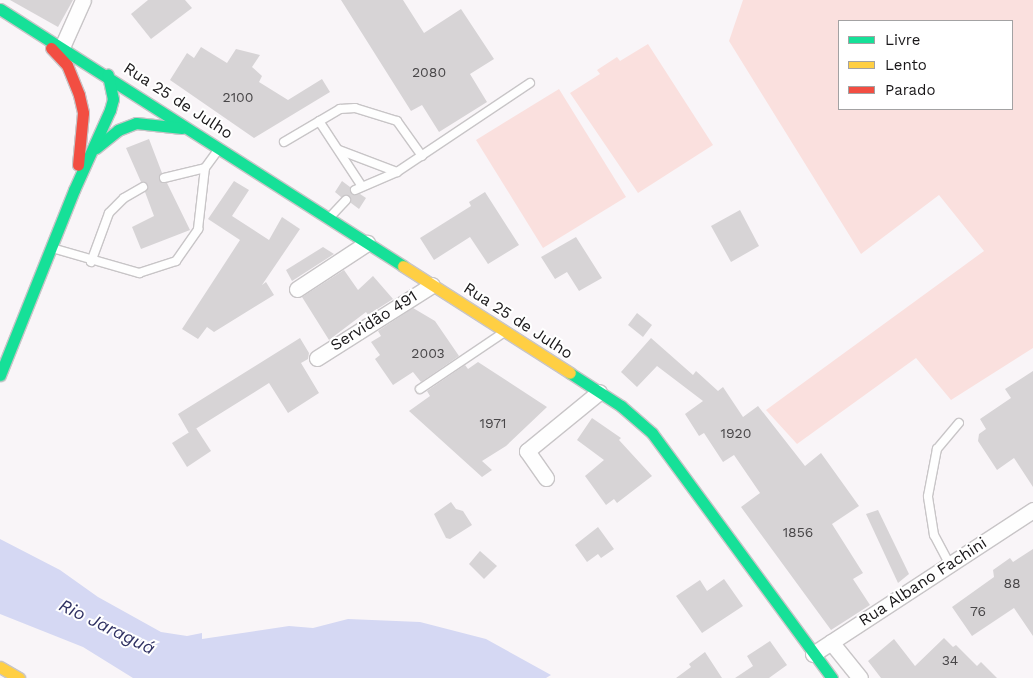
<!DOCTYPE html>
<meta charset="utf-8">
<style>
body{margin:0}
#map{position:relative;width:1033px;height:678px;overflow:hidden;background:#f9f5f8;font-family:"Work Sans",sans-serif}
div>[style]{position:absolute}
.green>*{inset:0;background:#fae0de}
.water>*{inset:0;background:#d5d8f3}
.building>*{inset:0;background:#d7d4d6}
.roads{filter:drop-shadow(1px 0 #c8c5c7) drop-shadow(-1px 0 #c8c5c7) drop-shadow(0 1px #c8c5c7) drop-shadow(0 -1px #c8c5c7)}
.lane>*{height:8px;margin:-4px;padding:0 4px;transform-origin:4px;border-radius:4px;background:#fefefe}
.street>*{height:15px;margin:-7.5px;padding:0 7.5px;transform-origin:7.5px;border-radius:7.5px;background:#fefefe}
.fast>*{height:11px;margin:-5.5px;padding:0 5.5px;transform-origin:5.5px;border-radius:5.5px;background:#16e098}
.slow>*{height:11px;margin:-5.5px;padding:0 5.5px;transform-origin:5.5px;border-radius:5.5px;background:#ffcf43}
.jam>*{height:11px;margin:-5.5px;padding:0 5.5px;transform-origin:5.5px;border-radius:5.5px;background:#f24e42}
span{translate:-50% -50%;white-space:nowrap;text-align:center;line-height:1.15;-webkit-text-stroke:4px #fff;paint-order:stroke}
.number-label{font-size:14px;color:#484648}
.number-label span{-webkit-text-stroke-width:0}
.street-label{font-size:16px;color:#181618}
.water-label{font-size:18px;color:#303263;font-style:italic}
.legend{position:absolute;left:838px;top:20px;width:175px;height:90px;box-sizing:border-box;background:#fff;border:1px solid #a3a2a3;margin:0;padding:6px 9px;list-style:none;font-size:15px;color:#181618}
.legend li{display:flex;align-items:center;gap:10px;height:25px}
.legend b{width:25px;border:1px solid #a3a2a3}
</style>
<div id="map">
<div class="green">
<i style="clip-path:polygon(evenodd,743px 0,1033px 0,1033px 348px,951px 400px,916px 358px,797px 444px,766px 410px,984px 251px,939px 195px,861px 254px,729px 41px,743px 0,839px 21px,1012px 21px,1012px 109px,839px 109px,839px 21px)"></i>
<i style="clip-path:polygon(648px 44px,713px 145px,638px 193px,570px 93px,600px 74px,597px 70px,617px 57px,620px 61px)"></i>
<i style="clip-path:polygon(559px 89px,626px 197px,543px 248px,476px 140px)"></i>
</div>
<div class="water">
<i style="clip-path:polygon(0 539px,60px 570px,98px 597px,161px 632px,187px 636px,202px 633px,202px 639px,289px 626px,313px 628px,348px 619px,420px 622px,486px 639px,551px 675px,546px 678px,133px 678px,83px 647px,0 614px)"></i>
</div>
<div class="building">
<i style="clip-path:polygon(10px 0,73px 0,58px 27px)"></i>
<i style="clip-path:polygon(148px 0,185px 0,192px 8px,151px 39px,131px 14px)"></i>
<i style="clip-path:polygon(341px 0,403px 0,424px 33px,461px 9px,494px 59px,470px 74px,487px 102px,439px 132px,422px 105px,411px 111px)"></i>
<i style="clip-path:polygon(201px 47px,227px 63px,236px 49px,260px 55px,252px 67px,262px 76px,259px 82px,288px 100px,322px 79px,330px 92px,254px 138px,170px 80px,187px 53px,194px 58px)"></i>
<i style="clip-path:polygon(149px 139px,162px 173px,159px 180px,167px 183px,190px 230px,141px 249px,132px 227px,154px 216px,145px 192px,148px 185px,141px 182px,126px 148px)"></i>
<i style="clip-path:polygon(234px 181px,249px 190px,232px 216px,269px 240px,282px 217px,300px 229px,262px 285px,266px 282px,274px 295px,214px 332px,207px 327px,198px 339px,182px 329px,240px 240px,208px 219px)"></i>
<i style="clip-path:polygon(342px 181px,350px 187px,352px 195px,360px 194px,366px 198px,359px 209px,351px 203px,349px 196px,341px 197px,335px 192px)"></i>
<i style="clip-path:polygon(485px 192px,519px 245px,488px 264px,470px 237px,434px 260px,420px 238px,471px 206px,469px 202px)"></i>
<i style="clip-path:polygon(740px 210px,759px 246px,731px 262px,711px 226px)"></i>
<i style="clip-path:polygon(576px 237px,602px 278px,579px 291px,567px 272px,555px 279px,541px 257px)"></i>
<i style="clip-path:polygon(323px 247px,334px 254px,292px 281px,286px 270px)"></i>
<i style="clip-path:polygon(344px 270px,358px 290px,373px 276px,393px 299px,368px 315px,366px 312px,329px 340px,302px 297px)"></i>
<i style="clip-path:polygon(413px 308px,435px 321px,459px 356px,421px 382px,413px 372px,393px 385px,375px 359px,380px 355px,371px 342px,381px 336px,378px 331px)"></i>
<i style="clip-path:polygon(637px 313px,652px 325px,643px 337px,628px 325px)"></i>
<i style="clip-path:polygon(300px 338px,309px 353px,308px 359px,301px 363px,319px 393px,288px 413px,269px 383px,189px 433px,178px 414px)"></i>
<i style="clip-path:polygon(651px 338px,693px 375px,696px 371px,718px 391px,723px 387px,743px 417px,758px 406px,805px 466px,821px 453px,859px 506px,832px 524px,863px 573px,853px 579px,870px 605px,831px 630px,741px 507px,760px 493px,734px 455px,723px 462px,704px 433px,699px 436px,685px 414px,703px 401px,657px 366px,637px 387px,621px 372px)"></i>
<i style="clip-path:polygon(478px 362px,547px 407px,506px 446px,482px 461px,492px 470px,482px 477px,409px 411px,430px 396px,427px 391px,465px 365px,468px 369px)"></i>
<i style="clip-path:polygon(1033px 371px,1033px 487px,1014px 458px,997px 470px,978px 441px,979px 434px,986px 429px,980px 419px,1011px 398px,1005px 389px)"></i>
<i style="clip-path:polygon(592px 418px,621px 438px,619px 440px,652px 476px,617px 503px,614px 499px,606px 505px,585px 476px,604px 460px,577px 440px)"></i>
<i style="clip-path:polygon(196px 428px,211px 451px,187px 467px,172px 443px)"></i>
<i style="clip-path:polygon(451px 502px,456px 509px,463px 511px,472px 525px,450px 539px,446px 538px,434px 514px)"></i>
<i style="clip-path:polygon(878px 510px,909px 574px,898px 583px,866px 514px)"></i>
<i style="clip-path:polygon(598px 527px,614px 549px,601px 558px,598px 554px,587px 562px,575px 545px)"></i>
<i style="clip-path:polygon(1033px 549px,1033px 636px,1014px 608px,972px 636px,952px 607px,994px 577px,993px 570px,1010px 558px,1013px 562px)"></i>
<i style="clip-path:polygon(480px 551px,497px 566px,484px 579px,469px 564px)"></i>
<i style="clip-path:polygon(724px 579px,743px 606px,702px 633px,676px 596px,700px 580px,707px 591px)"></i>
<i style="clip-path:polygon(944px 638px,953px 647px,956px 645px,977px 666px,981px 662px,997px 678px,881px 678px,868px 661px,894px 639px,915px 666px)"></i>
<i style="clip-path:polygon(770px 641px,787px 665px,769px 678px,735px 678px,753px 666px,747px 656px)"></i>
<i style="clip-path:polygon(705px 652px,722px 678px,676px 678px,691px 667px,689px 664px)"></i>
</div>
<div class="roads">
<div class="lane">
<i style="left:319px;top:121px;width:77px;rotate:56.7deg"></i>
<i style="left:284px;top:142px;width:65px;rotate:-30.5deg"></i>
<i style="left:340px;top:109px;width:15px;rotate:-4deg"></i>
<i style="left:355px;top:108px;width:44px;rotate:17.2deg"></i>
<i style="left:397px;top:121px;width:43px;rotate:54.5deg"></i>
<i style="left:339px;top:150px;width:62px;rotate:20.8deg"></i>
<i style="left:164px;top:178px;width:42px;rotate:-13.7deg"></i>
<i style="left:355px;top:190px;width:46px;rotate:-23.2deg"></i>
<i style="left:397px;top:172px;width:160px;rotate:-33.8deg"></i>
<i style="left:331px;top:216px;width:22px;rotate:-47deg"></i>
<i style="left:52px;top:248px;width:91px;rotate:16deg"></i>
<i style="left:139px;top:273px;width:39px;rotate:-18deg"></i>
<i style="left:176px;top:261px;width:39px;rotate:-55deg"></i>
<i style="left:198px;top:229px;width:61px;rotate:-83.5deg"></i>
<i style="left:205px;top:168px;width:24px;rotate:-54deg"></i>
<i style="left:91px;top:262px;width:52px;rotate:-69.8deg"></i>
<i style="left:109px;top:213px;width:21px;rotate:-45deg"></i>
<i style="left:124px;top:198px;width:22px;rotate:-30deg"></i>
<i style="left:420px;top:389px;width:100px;rotate:-34deg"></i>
<i style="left:950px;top:565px;width:34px;rotate:-118deg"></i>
<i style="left:934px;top:535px;width:39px;rotate:-99deg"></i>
<i style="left:928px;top:496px;width:48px;rotate:-79.2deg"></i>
<i style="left:937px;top:449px;width:34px;rotate:-50deg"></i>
</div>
<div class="street">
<i style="left:62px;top:47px;width:51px;rotate:-65.9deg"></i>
<i style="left:297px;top:289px;width:84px;rotate:-33.3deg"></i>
<i style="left:317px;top:358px;width:136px;rotate:-32.4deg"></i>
<i style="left:546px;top:478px;width:33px;rotate:-125deg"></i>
<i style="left:527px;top:451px;width:93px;rotate:-39.3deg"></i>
<i style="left:831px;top:642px;width:46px;rotate:51.1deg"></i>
<i style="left:813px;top:654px;width:263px;rotate:-33.2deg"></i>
</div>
<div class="fast">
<i style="left:0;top:9px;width:478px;rotate:32.5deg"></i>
<i style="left:96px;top:148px;width:28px;rotate:-39deg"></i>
<i style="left:118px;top:130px;width:19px;rotate:-21deg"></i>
<i style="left:136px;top:123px;width:46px;rotate:6.2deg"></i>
<i style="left:570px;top:373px;width:61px;rotate:32.9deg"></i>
<i style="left:621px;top:406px;width:41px;rotate:41.1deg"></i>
<i style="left:652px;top:433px;width:304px;rotate:53.7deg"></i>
<i style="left:0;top:375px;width:199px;rotate:-68.2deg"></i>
<i style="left:74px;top:190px;width:88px;rotate:-65.8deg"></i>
<i style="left:110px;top:110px;width:11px;rotate:-75deg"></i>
<i style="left:113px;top:99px;width:25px;rotate:-102deg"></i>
</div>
<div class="slow">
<i style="left:403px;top:266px;width:198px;rotate:32.6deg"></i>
<i style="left:0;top:667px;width:22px;rotate:30deg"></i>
</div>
<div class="jam">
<i style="left:51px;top:48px;width:23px;rotate:47deg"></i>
<i style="left:67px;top:65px;width:32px;rotate:68deg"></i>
<i style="left:79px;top:95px;width:18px;rotate:77deg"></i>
<i style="left:83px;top:113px;width:52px;rotate:95.5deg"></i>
</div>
</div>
<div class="number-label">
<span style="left:429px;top:72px">2080</span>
<span style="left:238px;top:97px">2100</span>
<span style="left:428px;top:353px">2003</span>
<span style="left:493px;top:423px">1971</span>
<span style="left:736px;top:433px">1920</span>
<span style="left:798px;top:532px">1856</span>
<span style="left:1012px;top:583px">88</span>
<span style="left:978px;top:611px">76</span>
<span style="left:950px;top:660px">34</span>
</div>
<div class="street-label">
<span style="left:178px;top:101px;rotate:33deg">Rua 25 de Julho</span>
<span style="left:374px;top:321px;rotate:-32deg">Servidão 491</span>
<span style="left:518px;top:321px;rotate:33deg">Rua 25 de Julho</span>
<span style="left:923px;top:582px;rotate:-33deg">Rua Albano Fachini</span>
</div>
<div class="water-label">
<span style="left:107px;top:627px;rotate:26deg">Rio Jaraguá</span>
</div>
<ul class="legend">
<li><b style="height:6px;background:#16e098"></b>Livre</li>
<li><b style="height:6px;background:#ffcf43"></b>Lento</li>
<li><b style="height:6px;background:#f24e42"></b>Parado</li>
</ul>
</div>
